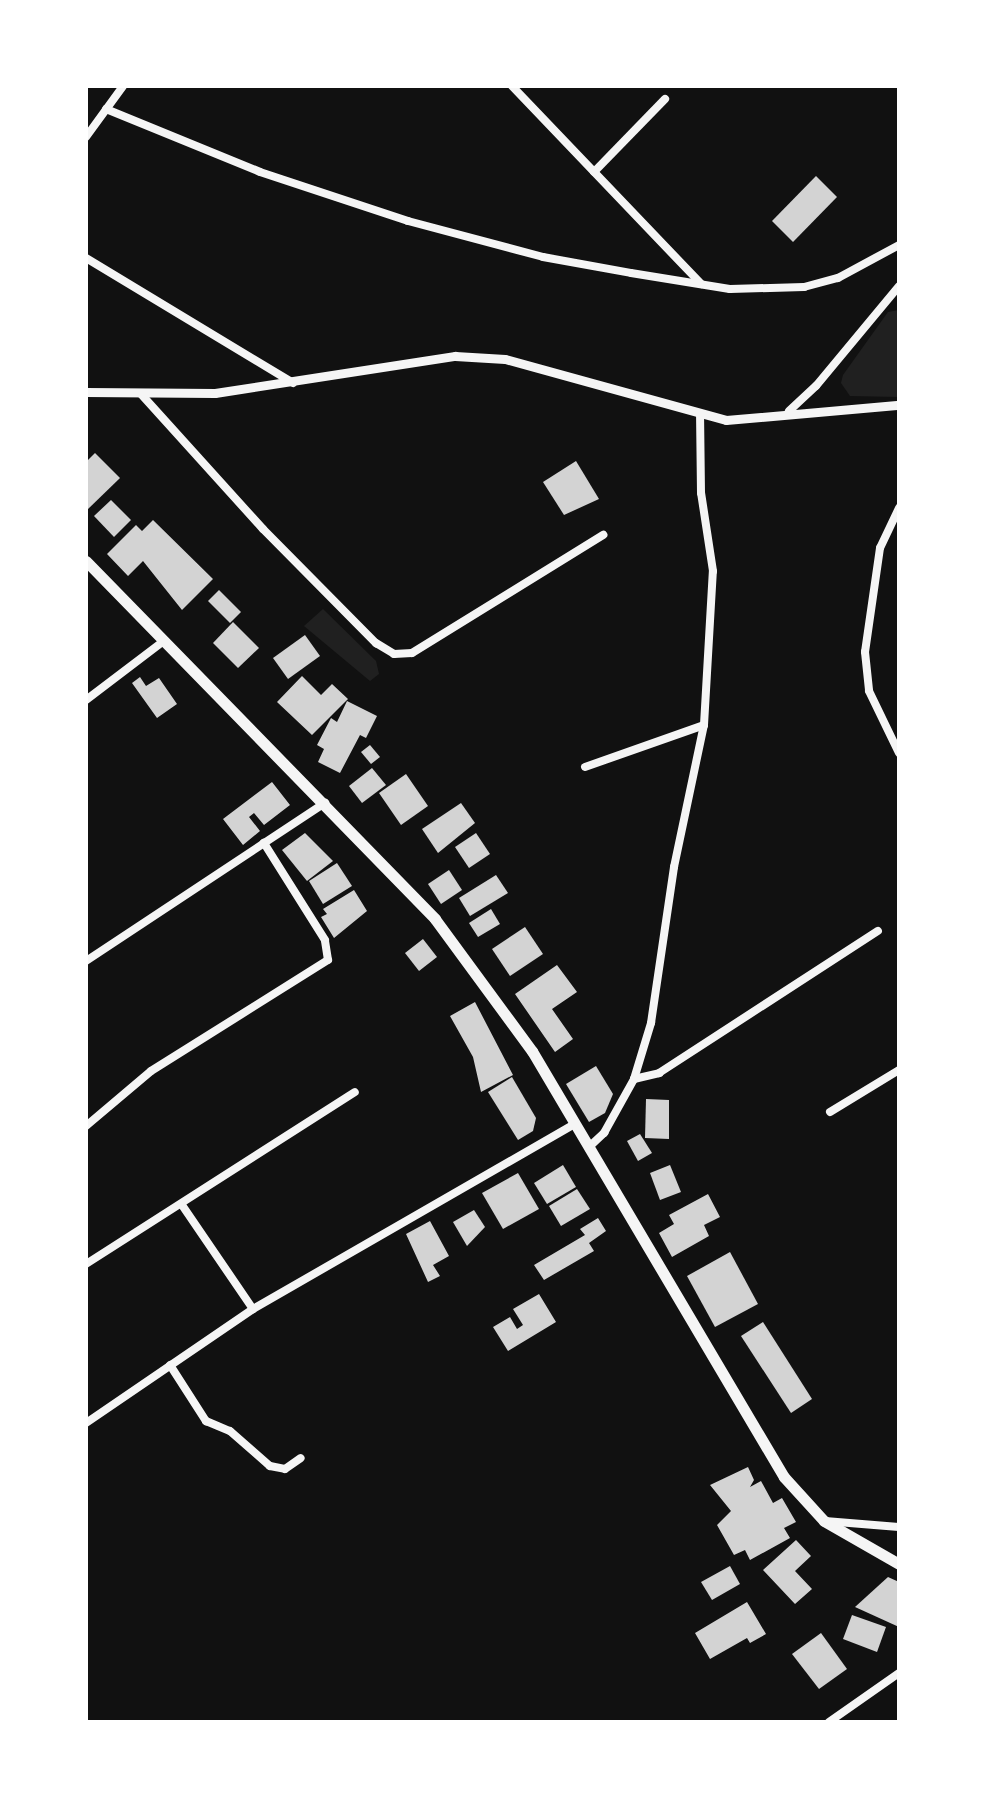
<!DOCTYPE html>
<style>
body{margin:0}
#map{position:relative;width:985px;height:1808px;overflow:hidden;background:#111;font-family:Cabin,sans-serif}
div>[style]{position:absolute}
.green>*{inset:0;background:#202020}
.building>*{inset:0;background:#d3d3d3}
.minor>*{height:8px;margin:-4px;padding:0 4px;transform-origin:4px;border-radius:4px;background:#f5f5f5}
.tertiary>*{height:9px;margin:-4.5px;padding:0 4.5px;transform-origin:4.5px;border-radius:4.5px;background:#f5f5f5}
.secondary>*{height:11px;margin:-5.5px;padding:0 5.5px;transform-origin:5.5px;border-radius:5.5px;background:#f5f5f5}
span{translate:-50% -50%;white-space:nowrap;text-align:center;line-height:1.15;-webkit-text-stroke:8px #fff;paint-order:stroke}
.frame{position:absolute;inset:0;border:88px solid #fff;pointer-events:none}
</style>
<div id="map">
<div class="green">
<i style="clip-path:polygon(899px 310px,899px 397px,850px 396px,841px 383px,843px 375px,888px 312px)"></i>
<i style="clip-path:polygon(323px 609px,376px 661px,379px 674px,370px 681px,304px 626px)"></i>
</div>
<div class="building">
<i style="clip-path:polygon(816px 176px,837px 197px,793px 242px,772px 221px)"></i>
<i style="clip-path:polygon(95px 453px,120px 478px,86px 511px,86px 462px)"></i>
<i style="clip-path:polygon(576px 461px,599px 499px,564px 515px,543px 482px)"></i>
<i style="clip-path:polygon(111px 500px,131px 520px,114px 537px,94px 516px)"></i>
<i style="clip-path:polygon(153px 520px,213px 579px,182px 610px,143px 561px,128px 576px,107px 554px,136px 525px,142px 531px)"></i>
<i style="clip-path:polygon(219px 590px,241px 612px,230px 623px,208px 601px)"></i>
<i style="clip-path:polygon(233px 622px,259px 648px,238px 668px,213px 643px)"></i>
<i style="clip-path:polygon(305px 635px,320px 656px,288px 679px,273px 658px)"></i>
<i style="clip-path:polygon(302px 676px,321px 695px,332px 684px,348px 699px,312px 735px,277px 702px)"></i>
<i style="clip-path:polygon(140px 677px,146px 686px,159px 678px,177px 704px,157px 718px,132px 683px)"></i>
<i style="clip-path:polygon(347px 701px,377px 716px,366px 738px,360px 735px,340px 773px,318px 762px,324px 749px,317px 745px,331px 718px,337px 722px)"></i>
<i style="clip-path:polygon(370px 745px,380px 757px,371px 764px,361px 752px)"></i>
<i style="clip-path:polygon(372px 768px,386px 785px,362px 803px,349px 786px)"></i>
<i style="clip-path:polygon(406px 774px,428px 806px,401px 825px,379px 793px)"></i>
<i style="clip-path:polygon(272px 782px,290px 805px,264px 825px,254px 813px,249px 817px,260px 831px,243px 845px,223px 819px)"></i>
<i style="clip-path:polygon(461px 803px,475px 823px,438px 853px,422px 829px)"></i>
<i style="clip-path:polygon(305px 833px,333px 861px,307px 881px,282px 850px)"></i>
<i style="clip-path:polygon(476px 833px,490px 854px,469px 868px,455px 847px)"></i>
<i style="clip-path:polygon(337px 863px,352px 886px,323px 904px,309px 881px)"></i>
<i style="clip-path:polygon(449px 870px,462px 890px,441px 904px,428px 884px)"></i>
<i style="clip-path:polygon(496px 875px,508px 893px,470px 916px,459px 898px)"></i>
<i style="clip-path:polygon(354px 890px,367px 911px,334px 938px,321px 917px,327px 914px,323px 909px)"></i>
<i style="clip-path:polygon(491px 909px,500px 924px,478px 937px,469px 923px)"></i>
<i style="clip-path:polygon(525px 927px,543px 954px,510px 976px,492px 949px)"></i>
<i style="clip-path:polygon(423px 939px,437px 957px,419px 971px,405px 953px)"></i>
<i style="clip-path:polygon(557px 965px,577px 992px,552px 1009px,573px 1039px,555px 1052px,515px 994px)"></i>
<i style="clip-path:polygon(475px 1002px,513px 1075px,481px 1092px,473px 1057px,450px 1016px)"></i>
<i style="clip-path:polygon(596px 1066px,613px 1094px,605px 1113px,589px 1122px,566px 1084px)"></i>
<i style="clip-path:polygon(512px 1077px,536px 1118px,533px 1131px,518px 1140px,488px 1092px)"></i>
<i style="clip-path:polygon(646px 1099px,669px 1100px,669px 1139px,645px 1138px)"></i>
<i style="clip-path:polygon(640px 1134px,652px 1153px,638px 1161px,627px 1141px)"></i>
<i style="clip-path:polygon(563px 1165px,576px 1187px,547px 1204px,534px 1183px)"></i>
<i style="clip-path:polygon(670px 1165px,681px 1192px,660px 1200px,650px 1173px)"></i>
<i style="clip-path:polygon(518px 1173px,539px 1209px,503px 1229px,482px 1193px)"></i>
<i style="clip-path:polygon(577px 1189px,590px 1209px,561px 1226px,549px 1206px)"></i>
<i style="clip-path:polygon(708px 1194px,720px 1217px,704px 1225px,709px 1236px,672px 1257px,659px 1233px,674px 1224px,669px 1215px)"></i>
<i style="clip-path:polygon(474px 1210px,485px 1227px,467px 1246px,453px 1222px)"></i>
<i style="clip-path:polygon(598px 1218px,606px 1231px,589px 1243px,594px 1251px,544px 1280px,534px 1265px,585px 1235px,580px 1229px)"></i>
<i style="clip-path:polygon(430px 1221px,449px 1256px,433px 1265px,440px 1276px,428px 1282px,406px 1234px)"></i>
<i style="clip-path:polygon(730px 1252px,758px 1304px,715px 1327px,687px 1276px)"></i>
<i style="clip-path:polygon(539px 1294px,556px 1322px,508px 1351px,493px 1327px,510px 1317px,517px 1329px,523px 1325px,513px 1309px)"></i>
<i style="clip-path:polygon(763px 1322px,812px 1399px,791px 1413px,741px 1336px)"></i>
<i style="clip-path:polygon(748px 1467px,754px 1480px,750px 1487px,761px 1481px,773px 1503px,782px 1498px,796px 1522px,784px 1528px,790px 1538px,750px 1560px,745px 1550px,734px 1555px,717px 1525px,731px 1511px,710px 1485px)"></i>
<i style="clip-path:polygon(796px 1540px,811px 1556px,795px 1571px,812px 1589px,795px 1604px,763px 1570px)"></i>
<i style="clip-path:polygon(730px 1566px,740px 1584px,712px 1600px,701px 1582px)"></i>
<i style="clip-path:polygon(888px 1577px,899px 1582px,899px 1627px,855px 1607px)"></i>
<i style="clip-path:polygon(747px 1602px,766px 1634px,750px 1643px,747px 1638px,710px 1659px,695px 1633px)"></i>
<i style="clip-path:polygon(852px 1615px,886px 1627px,877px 1652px,843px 1639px)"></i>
<i style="clip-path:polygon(821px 1633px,847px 1669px,819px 1689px,792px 1654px)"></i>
</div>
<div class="minor">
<i style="left:512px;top:86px;width:274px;rotate:46.3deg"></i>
<i style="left:106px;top:109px;width:166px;rotate:22.2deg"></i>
<i style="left:260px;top:172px;width:156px;rotate:18.3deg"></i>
<i style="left:408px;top:221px;width:140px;rotate:14.9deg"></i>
<i style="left:543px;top:257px;width:89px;rotate:10.3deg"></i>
<i style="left:631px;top:273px;width:100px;rotate:9.2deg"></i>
<i style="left:730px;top:289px;width:74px;rotate:-1.5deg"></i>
<i style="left:804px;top:287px;width:35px;rotate:-15deg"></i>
<i style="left:838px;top:278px;width:69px;rotate:-28.4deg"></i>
<i style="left:86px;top:137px;width:63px;rotate:-54deg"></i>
<i style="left:594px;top:172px;width:102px;rotate:-45.8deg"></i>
<i style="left:86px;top:258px;width:242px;rotate:31.1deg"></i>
<i style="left:141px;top:394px;width:182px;rotate:47.9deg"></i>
<i style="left:263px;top:529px;width:161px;rotate:45.3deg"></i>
<i style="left:376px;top:643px;width:21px;rotate:31deg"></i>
<i style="left:394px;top:654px;width:18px;rotate:-3deg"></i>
<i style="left:412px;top:653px;width:225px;rotate:-31.7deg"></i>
<i style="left:789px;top:411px;width:37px;rotate:-43deg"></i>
<i style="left:816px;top:386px;width:130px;rotate:-50.3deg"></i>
<i style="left:899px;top:508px;width:44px;rotate:115.4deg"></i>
<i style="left:880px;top:548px;width:105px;rotate:98.2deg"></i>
<i style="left:865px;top:652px;width:39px;rotate:84deg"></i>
<i style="left:869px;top:691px;width:69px;rotate:64.2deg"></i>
<i style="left:86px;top:700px;width:99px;rotate:-37.2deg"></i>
<i style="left:585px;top:767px;width:126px;rotate:-19.4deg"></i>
<i style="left:86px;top:961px;width:287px;rotate:-33.5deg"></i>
<i style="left:634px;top:1079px;width:26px;rotate:-13deg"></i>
<i style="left:659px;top:1073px;width:261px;rotate:-33deg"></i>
<i style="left:830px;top:1112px;width:81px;rotate:-31.3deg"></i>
<i style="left:86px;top:1126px;width:85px;rotate:-40.2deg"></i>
<i style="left:151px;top:1071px;width:209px;rotate:-32.1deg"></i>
<i style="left:328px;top:960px;width:20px;rotate:-99deg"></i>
<i style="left:325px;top:940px;width:115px;rotate:-122.2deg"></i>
<i style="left:589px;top:1147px;width:21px;rotate:-43deg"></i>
<i style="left:604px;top:1133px;width:62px;rotate:-60.9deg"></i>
<i style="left:634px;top:1079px;width:59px;rotate:-73.1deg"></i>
<i style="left:651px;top:1023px;width:158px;rotate:-81.6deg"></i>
<i style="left:674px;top:867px;width:145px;rotate:-78.1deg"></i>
<i style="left:704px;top:725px;width:154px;rotate:-86.7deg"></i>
<i style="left:713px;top:571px;width:79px;rotate:-98.7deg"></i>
<i style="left:701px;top:493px;width:78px;rotate:-90.7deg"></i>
<i style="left:182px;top:1205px;width:126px;rotate:55.7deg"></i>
<i style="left:86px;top:1264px;width:319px;rotate:-32.6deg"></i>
<i style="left:170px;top:1365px;width:67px;rotate:57.3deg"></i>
<i style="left:206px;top:1421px;width:26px;rotate:23deg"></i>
<i style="left:230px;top:1431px;width:53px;rotate:41.2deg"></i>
<i style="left:270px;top:1466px;width:15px;rotate:11deg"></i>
<i style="left:285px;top:1469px;width:19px;rotate:-35deg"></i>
<i style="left:86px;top:1423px;width:202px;rotate:-34.3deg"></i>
<i style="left:253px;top:1309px;width:371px;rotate:-29.9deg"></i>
<i style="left:825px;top:1521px;width:74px;rotate:4.6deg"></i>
<i style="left:829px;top:1722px;width:85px;rotate:-35deg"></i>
</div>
<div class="tertiary">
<i style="left:86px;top:392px;width:129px;rotate:0.4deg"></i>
<i style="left:215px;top:393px;width:243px;rotate:-8.8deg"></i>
<i style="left:455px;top:356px;width:50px;rotate:3.4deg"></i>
<i style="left:505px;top:359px;width:229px;rotate:15.4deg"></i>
<i style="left:726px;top:420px;width:174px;rotate:-5deg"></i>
</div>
<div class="secondary">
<i style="left:86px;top:561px;width:500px;rotate:45.7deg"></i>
<i style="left:435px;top:919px;width:164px;rotate:53.7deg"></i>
<i style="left:532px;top:1051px;width:495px;rotate:59.4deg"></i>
<i style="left:784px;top:1477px;width:59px;rotate:47.7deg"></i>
<i style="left:824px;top:1521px;width:86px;rotate:29.8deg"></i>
</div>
<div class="frame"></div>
</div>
